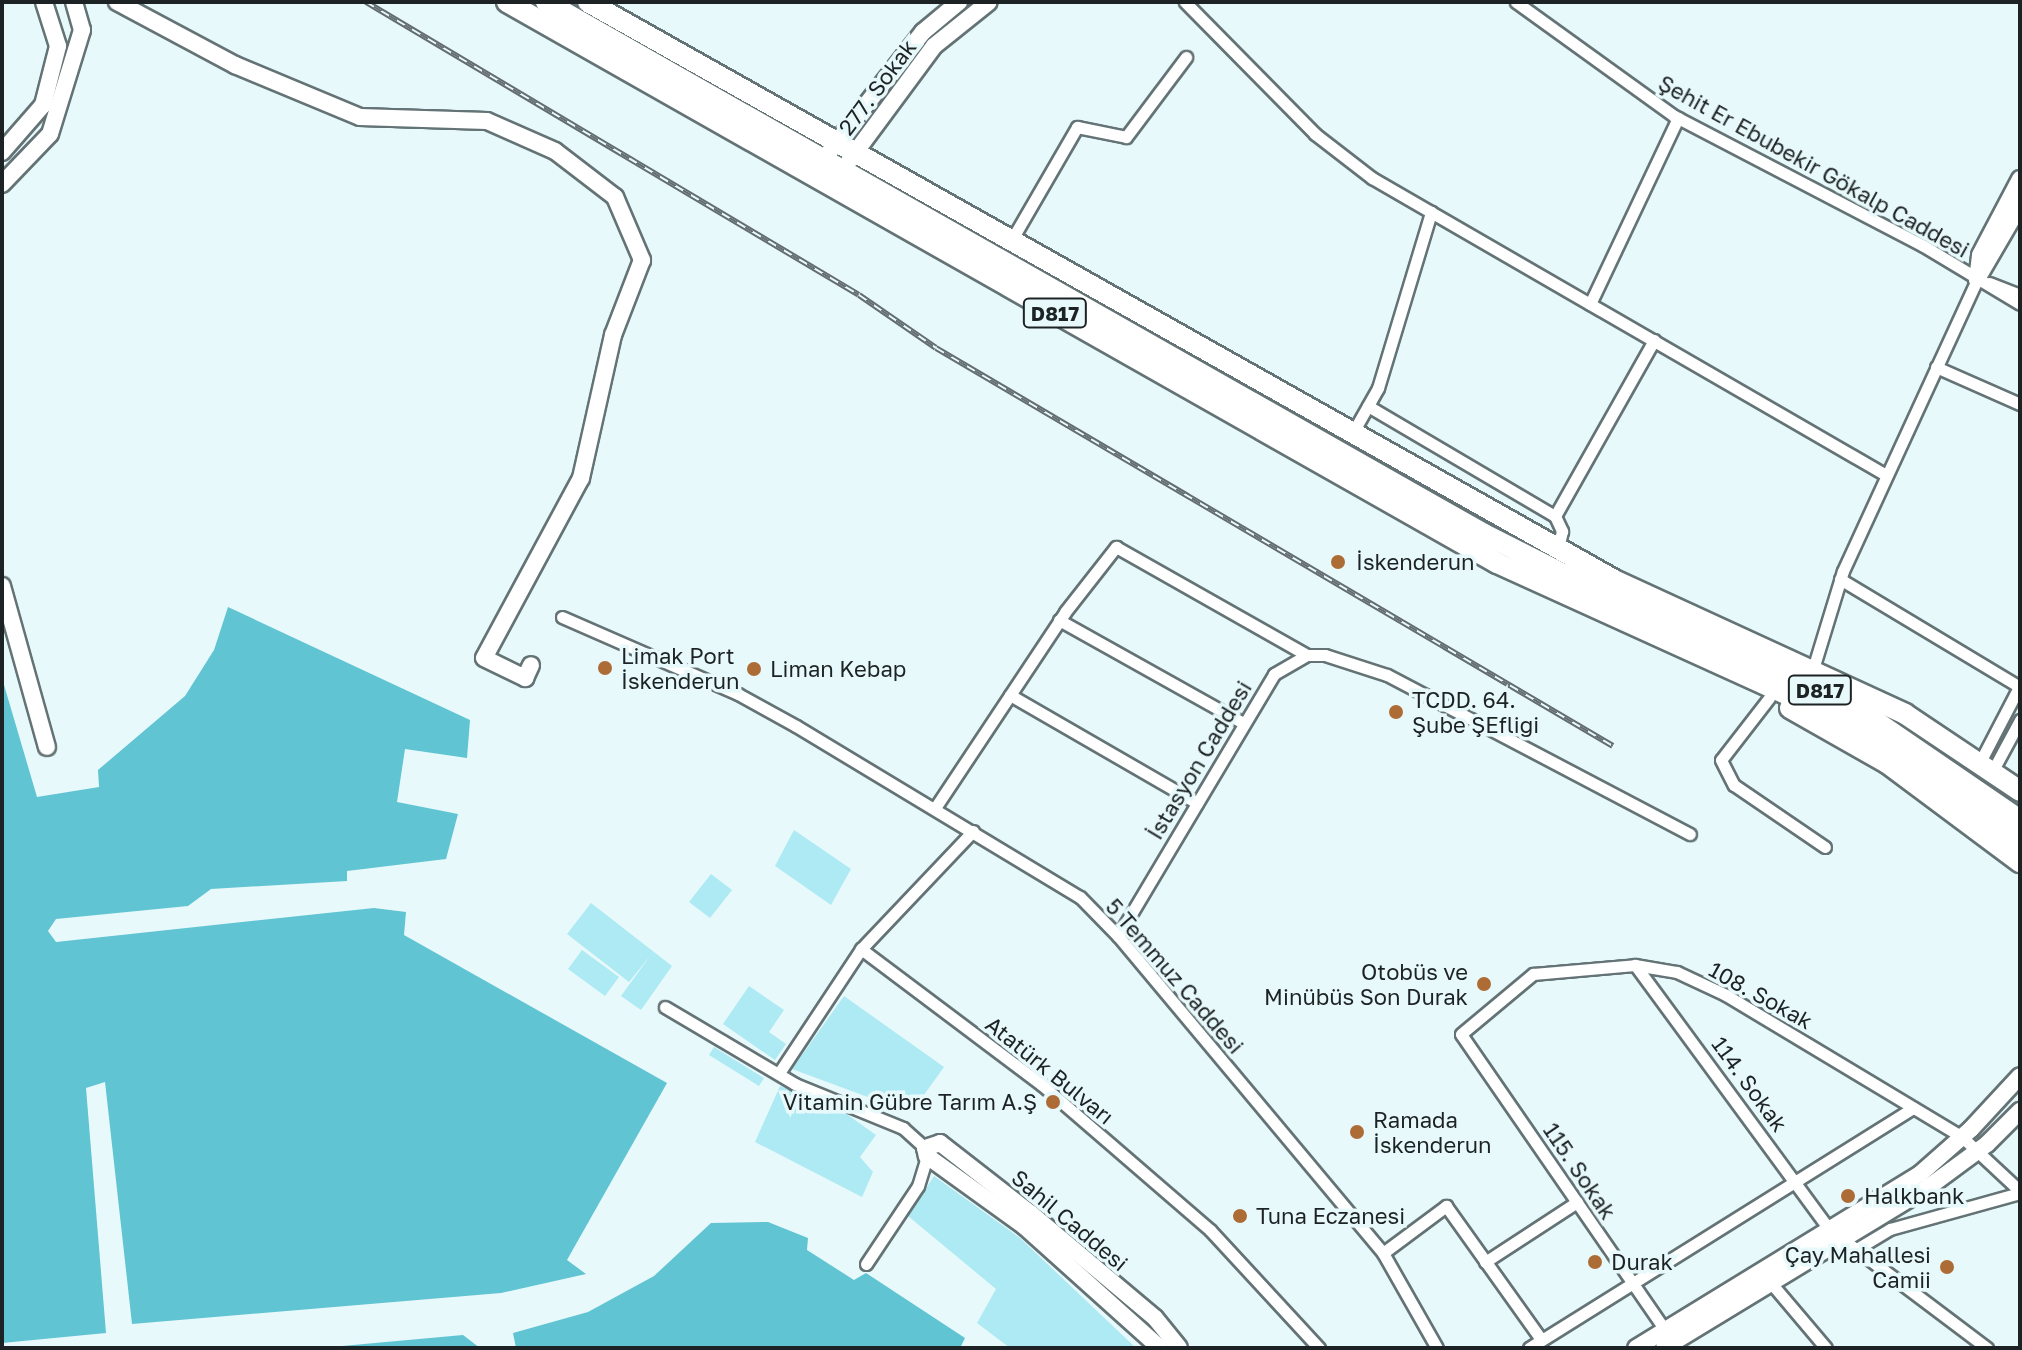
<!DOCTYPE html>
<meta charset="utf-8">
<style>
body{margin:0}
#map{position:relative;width:2022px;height:1350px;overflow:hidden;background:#e8f9fc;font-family:"Golos Text",sans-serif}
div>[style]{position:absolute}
.green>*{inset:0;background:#adeaf3}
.water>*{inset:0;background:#60c4d3}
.roads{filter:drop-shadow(2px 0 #647375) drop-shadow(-2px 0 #647375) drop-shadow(0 2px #647375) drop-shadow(0 -2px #647375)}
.street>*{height:11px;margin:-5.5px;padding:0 5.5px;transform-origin:5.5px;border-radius:5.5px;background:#fff}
.secondary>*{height:16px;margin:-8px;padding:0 8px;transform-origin:8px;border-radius:8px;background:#fff}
.highway>*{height:20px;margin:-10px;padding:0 10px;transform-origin:10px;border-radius:10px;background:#fff}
.rail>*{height:6px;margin-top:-3px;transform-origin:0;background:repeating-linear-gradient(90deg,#e8f9fc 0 9px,#636d6f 0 18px);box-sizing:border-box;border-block:2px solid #636d6f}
.dots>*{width:22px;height:22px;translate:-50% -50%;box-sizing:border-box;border:4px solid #e8f9fc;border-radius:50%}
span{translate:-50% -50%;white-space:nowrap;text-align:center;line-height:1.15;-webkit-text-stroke:7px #e8f9fc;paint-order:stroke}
.shield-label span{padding:2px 6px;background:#e8f9fc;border:2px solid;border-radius:6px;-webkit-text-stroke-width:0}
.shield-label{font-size:20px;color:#1d2324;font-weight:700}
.street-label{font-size:22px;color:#1d2324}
.poi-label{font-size:22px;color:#1d2324}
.left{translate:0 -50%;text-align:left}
.right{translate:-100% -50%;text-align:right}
.frame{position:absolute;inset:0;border:4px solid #1d2324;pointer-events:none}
</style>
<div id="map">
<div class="green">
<i style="clip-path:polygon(794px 830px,851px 869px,831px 905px,775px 866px)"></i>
<i style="clip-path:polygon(711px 874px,732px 890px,710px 918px,689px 902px)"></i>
<i style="clip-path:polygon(591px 903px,672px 966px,641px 1010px,621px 996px,650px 956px,629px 982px,567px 934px)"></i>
<i style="clip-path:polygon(582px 950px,619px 977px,605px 996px,568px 969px)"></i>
<i style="clip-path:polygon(749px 986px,784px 1010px,769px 1032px,786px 1044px,775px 1060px,723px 1024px)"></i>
<i style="clip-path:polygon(844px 996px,944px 1067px,911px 1113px,792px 1069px)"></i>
<i style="clip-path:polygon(714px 1047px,764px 1078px,759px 1086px,709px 1055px)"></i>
<i style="clip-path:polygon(780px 1086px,834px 1105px,876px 1135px,860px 1157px,873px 1172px,862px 1197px,755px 1142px)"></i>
<i style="clip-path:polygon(934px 1176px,1020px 1238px,1136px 1348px,1010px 1348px,977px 1323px,996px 1289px,908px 1216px)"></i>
</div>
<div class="water">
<i style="clip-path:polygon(228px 607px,470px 720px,467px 758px,405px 749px,397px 802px,458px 814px,446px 859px,347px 871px,347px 881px,211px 889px,188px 906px,56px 919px,48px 931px,56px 942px,374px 908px,406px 912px,404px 935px,667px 1083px,567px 1260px,586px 1274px,501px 1293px,132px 1324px,105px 1082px,86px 1088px,106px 1333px,2px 1343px,2px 678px,37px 797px,99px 787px,98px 770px,185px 696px,214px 650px)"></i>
<i style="clip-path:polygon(768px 1222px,808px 1238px,807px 1250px,854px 1280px,866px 1273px,965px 1338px,960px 1348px,516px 1348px,513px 1333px,588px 1312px,654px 1276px,711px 1223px)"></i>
<i style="clip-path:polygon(463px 1335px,480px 1348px,320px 1348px)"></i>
</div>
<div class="roads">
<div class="street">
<i style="left:1185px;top:2px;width:185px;rotate:45.4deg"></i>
<i style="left:1315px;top:134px;width:72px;rotate:37.7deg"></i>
<i style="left:1372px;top:178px;width:594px;rotate:30.02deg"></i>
<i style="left:1516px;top:2px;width:195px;rotate:35.8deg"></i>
<i style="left:1674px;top:116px;width:280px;rotate:27.5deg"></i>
<i style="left:1922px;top:245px;width:114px;rotate:31deg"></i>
<i style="left:1011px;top:241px;width:132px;rotate:-59.9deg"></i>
<i style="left:1077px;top:127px;width:50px;rotate:11.5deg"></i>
<i style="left:1126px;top:137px;width:100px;rotate:-53.1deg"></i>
<i style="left:1989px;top:283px;width:33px;rotate:21deg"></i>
<i style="left:1590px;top:304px;width:206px;rotate:-64.7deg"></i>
<i style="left:1936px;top:367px;width:92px;rotate:23.8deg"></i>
<i style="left:1368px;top:406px;width:217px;rotate:30.5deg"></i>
<i style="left:1555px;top:516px;width:17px;rotate:65deg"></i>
<i style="left:1562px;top:531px;width:18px;rotate:103deg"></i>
<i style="left:1352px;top:434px;width:53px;rotate:-60.5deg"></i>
<i style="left:1378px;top:388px;width:184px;rotate:-73.2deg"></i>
<i style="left:1555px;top:516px;width:202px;rotate:-60.6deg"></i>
<i style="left:1840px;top:579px;width:210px;rotate:31deg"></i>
<i style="left:562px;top:617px;width:192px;rotate:23.6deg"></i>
<i style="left:738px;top:694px;width:66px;rotate:28.9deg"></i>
<i style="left:796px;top:726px;width:332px;rotate:31.1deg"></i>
<i style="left:1080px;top:897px;width:54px;rotate:45.7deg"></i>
<i style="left:1118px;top:936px;width:413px;rotate:50.1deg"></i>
<i style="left:1383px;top:1253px;width:109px;rotate:60.4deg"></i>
<i style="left:1059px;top:620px;width:211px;rotate:29.2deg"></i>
<i style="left:1813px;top:669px;width:102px;rotate:-73deg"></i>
<i style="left:1843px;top:571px;width:320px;rotate:-65.3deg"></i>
<i style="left:1010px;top:695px;width:216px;rotate:30deg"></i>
<i style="left:1769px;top:698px;width:78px;rotate:127.7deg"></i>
<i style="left:1721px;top:760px;width:28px;rotate:63deg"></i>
<i style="left:1734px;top:785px;width:110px;rotate:34.3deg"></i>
<i style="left:1980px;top:762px;width:87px;rotate:-62.5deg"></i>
<i style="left:1993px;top:770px;width:57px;rotate:-61.6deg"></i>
<i style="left:935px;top:808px;width:235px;rotate:-56.4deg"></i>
<i style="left:1065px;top:612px;width:83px;rotate:-51.9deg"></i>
<i style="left:1116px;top:547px;width:219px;rotate:29.5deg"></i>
<i style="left:973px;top:831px;width:163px;rotate:133.5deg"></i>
<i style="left:861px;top:949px;width:226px;rotate:36.9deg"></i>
<i style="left:1042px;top:1085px;width:222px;rotate:40.8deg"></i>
<i style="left:1210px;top:1230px;width:161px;rotate:47.3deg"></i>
<i style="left:1118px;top:936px;width:305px;rotate:-59.2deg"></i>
<i style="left:1274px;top:674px;width:38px;rotate:-30deg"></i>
<i style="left:1307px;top:655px;width:18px"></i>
<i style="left:1325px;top:655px;width:65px;rotate:17.9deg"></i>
<i style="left:1387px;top:675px;width:342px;rotate:27.7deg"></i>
<i style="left:1635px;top:965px;width:328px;rotate:53.7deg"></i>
<i style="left:1829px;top:1229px;width:198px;rotate:37deg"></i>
<i style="left:665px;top:1007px;width:151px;rotate:30.6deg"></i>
<i style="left:795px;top:1084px;width:117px;rotate:22.2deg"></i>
<i style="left:903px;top:1128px;width:30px;rotate:42deg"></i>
<i style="left:779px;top:1073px;width:149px;rotate:-56.5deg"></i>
<i style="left:1855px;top:1250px;width:41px;rotate:-31deg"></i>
<i style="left:1890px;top:1229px;width:135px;rotate:-15.5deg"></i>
<i style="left:1383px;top:1253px;width:79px;rotate:-36.7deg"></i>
<i style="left:1446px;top:1206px;width:163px;rotate:54.5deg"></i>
<i style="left:1485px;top:1262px;width:110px;rotate:-33.1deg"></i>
<i style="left:866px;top:1264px;width:94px;rotate:-56.3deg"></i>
<i style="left:918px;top:1186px;width:31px;rotate:-73deg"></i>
<i style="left:1771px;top:1283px;width:85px;rotate:49.8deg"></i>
<i style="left:1665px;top:1330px;width:359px;rotate:-124.6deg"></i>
<i style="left:1461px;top:1034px;width:94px;rotate:-39.8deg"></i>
<i style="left:1533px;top:974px;width:102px;rotate:-5deg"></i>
<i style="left:1635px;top:965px;width:43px;rotate:9.5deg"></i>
<i style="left:1677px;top:972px;width:54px;rotate:25.1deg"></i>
<i style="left:1726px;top:995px;width:275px;rotate:31deg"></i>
<i style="left:1962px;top:1137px;width:79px;rotate:43deg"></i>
<i style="left:1529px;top:1348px;width:453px;rotate:-32deg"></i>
</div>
<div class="secondary">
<i style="left:117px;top:2px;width:134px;rotate:28.1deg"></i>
<i style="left:235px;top:65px;width:135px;rotate:22.6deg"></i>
<i style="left:360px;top:117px;width:127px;rotate:1.8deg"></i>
<i style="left:487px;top:121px;width:74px;rotate:23.8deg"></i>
<i style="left:555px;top:151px;width:76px;rotate:37.5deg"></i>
<i style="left:615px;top:197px;width:69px;rotate:66.8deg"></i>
<i style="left:642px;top:260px;width:80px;rotate:111.1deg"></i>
<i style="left:613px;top:335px;width:147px;rotate:102.6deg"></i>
<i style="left:581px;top:478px;width:204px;rotate:118.3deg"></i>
<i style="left:484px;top:658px;width:46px;rotate:26deg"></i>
<i style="left:525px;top:678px;width:14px;rotate:-65deg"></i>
<i style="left:830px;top:151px;width:151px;rotate:-52deg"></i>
<i style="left:923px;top:32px;width:47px;rotate:-39.8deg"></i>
<i style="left:2px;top:152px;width:62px;rotate:-48.9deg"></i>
<i style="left:43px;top:105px;width:61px;rotate:-75.7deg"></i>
<i style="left:58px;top:46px;width:46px;rotate:-107.7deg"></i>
<i style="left:849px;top:161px;width:143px;rotate:-53.5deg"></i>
<i style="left:934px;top:46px;width:70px;rotate:-38.7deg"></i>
<i style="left:2px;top:184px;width:69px;rotate:-46.2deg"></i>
<i style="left:50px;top:134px;width:109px;rotate:-72.9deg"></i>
<i style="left:82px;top:30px;width:29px;rotate:-106deg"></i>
<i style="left:1977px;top:279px;width:86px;rotate:-59.8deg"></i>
<i style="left:1977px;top:280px;width:25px;rotate:-83deg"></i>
<i style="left:1980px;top:255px;width:86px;rotate:-62.2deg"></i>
<i style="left:2px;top:586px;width:167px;rotate:74.4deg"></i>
<i style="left:1160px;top:1348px;width:183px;rotate:-138.1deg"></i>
<i style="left:1024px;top:1226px;width:120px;rotate:-144.2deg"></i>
<i style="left:927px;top:1156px;width:8px;rotate:-104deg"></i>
<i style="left:925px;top:1148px;width:16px;rotate:-18deg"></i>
<i style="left:940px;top:1143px;width:114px;rotate:37.9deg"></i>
<i style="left:1030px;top:1213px;width:163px;rotate:40deg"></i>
<i style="left:1155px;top:1318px;width:38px;rotate:51deg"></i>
<i style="left:1636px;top:1348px;width:333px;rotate:-31.5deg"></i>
<i style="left:1920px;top:1174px;width:68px;rotate:-41.4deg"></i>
<i style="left:1971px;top:1129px;width:72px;rotate:-47.2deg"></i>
<i style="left:1664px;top:1348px;width:311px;rotate:-31.3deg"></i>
<i style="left:1930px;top:1186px;width:71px;rotate:-36.4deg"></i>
<i style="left:1987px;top:1144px;width:47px;rotate:-45deg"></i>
</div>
<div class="highway">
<i style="left:507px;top:2px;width:1138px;rotate:29.54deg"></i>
<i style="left:1497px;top:563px;width:395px;rotate:24.4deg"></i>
<i style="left:1857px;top:726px;width:126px;rotate:33.3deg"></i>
<i style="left:1962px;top:795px;width:75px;rotate:39deg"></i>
<i style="left:546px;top:2px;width:1078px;rotate:29.56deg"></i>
<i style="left:1484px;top:534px;width:133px;rotate:26.8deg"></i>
<i style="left:1603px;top:594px;width:212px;rotate:23.3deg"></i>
<i style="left:1798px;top:678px;width:76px;rotate:28.2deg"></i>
<i style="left:1865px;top:714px;width:188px;rotate:34.4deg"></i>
<i style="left:588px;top:2px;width:1178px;rotate:29.39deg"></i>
<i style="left:1614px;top:580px;width:320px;rotate:24.7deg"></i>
<i style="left:1905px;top:714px;width:138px;rotate:33.8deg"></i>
<i style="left:1790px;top:708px;width:112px;rotate:29.6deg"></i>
<i style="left:1887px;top:763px;width:166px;rotate:36.7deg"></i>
</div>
</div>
<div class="rail">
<i style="left:366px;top:2px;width:573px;rotate:30.72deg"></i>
<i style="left:859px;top:295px;width:93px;rotate:34.5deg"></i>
<i style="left:936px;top:348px;width:785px;rotate:30.45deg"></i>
</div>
<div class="dots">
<i style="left:1338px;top:562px;background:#ad6c35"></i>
<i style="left:605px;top:668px;background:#ad6c35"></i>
<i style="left:754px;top:669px;background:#ad6c35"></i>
<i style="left:1396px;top:712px;background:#ad6c35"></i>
<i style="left:1484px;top:984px;background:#ad6c35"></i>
<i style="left:1053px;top:1102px;background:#ad6c35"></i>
<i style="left:1357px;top:1132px;background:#ad6c35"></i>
<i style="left:1848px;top:1196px;background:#ad6c35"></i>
<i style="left:1240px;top:1216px;background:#ad6c35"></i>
<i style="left:1595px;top:1262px;background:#ad6c35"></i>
<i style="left:1947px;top:1267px;background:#ad6c35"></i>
</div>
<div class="shield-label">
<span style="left:1055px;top:313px">D817</span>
<span style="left:1820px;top:690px">D817</span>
</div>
<div class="street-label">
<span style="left:877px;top:87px;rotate:-53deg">277. Sokak</span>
<span style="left:1814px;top:166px;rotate:29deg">Şehit Er Ebubekir Gökalp Caddesi</span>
<span style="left:1199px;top:760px;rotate:-59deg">İstasyon Caddesi</span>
<span style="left:1175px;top:976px;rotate:49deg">5 Temmuz Caddesi</span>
<span style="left:1761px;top:995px;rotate:29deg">108. Sokak</span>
<span style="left:1050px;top:1070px;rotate:39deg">Atatürk Bulvarı</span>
<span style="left:1750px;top:1084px;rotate:54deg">114. Sokak</span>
<span style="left:1580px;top:1171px;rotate:56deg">115. Sokak</span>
<span style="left:1070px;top:1220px;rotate:40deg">Sahil Caddesi</span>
</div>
<div class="poi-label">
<span class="left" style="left:1356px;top:562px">İskenderun</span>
<span class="left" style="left:621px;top:668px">Limak Port<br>İskenderun</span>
<span class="left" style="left:770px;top:669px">Liman Kebap</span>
<span class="left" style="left:1412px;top:712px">TCDD. 64.<br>Şube ŞEfliği</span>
<span class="right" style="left:1468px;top:984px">Otobüs ve<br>Minübüs Son Durak</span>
<span class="right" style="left:1037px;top:1102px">Vitamin Gübre Tarım A.Ş</span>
<span class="left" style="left:1373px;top:1132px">Ramada<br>İskenderun</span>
<span class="left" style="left:1864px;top:1196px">Halkbank</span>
<span class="left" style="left:1256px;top:1216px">Tuna Eczanesi</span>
<span class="right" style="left:1931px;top:1267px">Çay Mahallesi<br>Camii</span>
<span class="left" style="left:1611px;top:1262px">Durak</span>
</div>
<div class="frame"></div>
</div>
